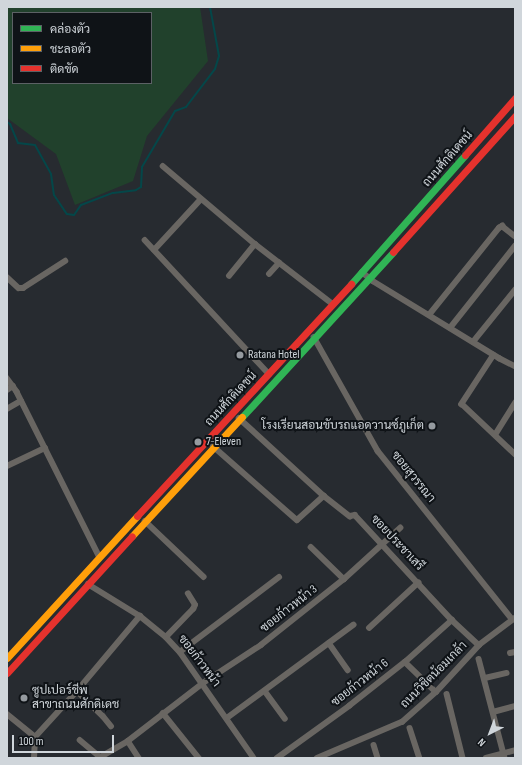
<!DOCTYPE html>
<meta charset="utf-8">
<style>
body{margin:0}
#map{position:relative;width:522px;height:765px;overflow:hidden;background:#272b30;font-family:"Sofia Sans Condensed",Sarabun,sans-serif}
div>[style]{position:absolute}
.green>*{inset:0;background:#21412c}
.stream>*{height:2px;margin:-1px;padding:0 1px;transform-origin:1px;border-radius:1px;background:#044749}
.street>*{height:5.5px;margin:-2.75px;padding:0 2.75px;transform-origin:2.75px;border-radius:2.75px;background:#696662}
.fast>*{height:7px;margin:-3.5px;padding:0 3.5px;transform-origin:3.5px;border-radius:3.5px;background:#30b455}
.slow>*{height:7px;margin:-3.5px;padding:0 3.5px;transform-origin:3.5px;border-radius:3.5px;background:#ff9f0a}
.jam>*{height:7px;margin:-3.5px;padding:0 3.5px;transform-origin:3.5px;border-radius:3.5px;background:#e5322d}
.dots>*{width:11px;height:11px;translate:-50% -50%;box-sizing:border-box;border:2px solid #0f1317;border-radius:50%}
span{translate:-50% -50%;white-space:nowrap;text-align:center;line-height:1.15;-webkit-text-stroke:4px #0f1317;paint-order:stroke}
.street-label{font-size:12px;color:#d0d6db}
.poi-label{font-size:12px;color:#d0d6db}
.left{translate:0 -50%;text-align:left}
.right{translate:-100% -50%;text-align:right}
.frame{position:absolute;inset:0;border:8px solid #d0d6db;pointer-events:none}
.legend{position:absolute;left:12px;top:12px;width:140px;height:72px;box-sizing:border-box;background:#0f1317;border:1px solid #5c6165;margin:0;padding:5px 7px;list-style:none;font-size:12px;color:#d0d6db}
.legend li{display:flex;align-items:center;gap:8px;height:20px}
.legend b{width:20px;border:1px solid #5c6165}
.north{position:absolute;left:470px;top:713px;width:40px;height:40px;-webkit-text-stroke:3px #0f1317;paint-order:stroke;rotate:222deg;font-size:11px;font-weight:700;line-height:16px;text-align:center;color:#d0d6db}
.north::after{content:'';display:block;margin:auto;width:14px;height:18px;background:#d0d6db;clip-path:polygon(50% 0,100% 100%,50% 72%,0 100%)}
.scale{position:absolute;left:12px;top:735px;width:102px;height:18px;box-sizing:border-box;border:2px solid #d0d6db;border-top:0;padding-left:5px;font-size:12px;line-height:14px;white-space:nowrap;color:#d0d6db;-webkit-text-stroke:3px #0f1317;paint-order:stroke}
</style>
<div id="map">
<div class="green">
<i style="clip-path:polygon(evenodd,7px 7px,200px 7px,208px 61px,147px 136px,133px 181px,75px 205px,56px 154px,7px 118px,7px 7px,13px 13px,151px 13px,151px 83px,13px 83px,13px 13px)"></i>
</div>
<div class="stream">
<i style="left:7px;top:122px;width:4px;rotate:34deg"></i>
<i style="left:10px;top:124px;width:21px;rotate:67deg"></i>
<i style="left:18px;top:143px;width:17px;rotate:7deg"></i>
<i style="left:35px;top:145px;width:33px;rotate:61deg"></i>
<i style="left:51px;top:174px;width:21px;rotate:82deg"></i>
<i style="left:54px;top:195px;width:23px;rotate:56deg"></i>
<i style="left:67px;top:214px;width:7px;rotate:8deg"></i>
<i style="left:74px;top:215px;width:12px;rotate:-55deg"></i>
<i style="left:81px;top:205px;width:34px;rotate:-21deg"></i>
<i style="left:113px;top:193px;width:23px;rotate:-7deg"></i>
<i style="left:136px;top:190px;width:6px;rotate:-31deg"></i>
<i style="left:141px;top:187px;width:20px;rotate:-87deg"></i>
<i style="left:142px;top:167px;width:65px;rotate:-59.5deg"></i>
<i style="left:175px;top:111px;width:12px;rotate:-20deg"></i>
<i style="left:186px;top:107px;width:48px;rotate:-52.7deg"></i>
<i style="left:215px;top:69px;width:14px;rotate:-73deg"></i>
<i style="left:219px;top:56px;width:50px;rotate:-100.4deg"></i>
</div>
<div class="street">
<i style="left:163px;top:166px;width:121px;rotate:40.3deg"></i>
<i style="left:255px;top:244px;width:98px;rotate:37.6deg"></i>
<i style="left:145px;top:240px;width:183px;rotate:47.2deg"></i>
<i style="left:154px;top:250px;width:69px;rotate:-47.3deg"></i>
<i style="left:362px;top:272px;width:14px;rotate:39deg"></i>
<i style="left:373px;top:281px;width:148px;rotate:31.4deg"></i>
<i style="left:499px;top:358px;width:18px;rotate:27deg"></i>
<i style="left:269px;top:274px;width:15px;rotate:-48deg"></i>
<i style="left:229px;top:276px;width:41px;rotate:-50.9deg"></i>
<i style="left:7px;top:277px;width:16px;rotate:43deg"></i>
<i style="left:19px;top:288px;width:4px"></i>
<i style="left:23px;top:288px;width:50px;rotate:-32.7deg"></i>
<i style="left:429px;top:315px;width:112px;rotate:-51.2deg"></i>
<i style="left:499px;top:228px;width:4px;rotate:-34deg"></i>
<i style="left:502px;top:226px;width:16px;rotate:38deg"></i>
<i style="left:450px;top:328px;width:105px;rotate:-51.6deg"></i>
<i style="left:314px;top:337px;width:131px;rotate:60.7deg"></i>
<i style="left:378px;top:451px;width:215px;rotate:51.4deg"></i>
<i style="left:473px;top:342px;width:67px;rotate:-51.1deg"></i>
<i style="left:494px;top:355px;width:59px;rotate:123.1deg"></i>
<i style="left:462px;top:404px;width:73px;rotate:43.3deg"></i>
<i style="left:7px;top:378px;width:17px;rotate:54deg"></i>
<i style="left:17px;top:392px;width:183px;rotate:63.4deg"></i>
<i style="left:7px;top:390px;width:7px;rotate:-34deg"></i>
<i style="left:7px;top:409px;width:16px;rotate:-30deg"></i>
<i style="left:239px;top:418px;width:115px;rotate:42.5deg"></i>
<i style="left:324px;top:496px;width:33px;rotate:38deg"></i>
<i style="left:350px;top:516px;width:5px;rotate:-11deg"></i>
<i style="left:355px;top:515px;width:143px;rotate:47.3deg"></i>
<i style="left:452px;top:620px;width:37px;rotate:43deg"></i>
<i style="left:495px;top:435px;width:38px;rotate:-58deg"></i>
<i style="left:213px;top:446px;width:112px;rotate:41.4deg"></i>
<i style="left:297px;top:520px;width:36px;rotate:-42deg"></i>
<i style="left:7px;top:466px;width:42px;rotate:-25.3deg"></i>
<i style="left:145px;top:521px;width:81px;rotate:43.5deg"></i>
<i style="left:311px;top:547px;width:46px;rotate:44.1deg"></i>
<i style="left:88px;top:584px;width:61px;rotate:31.6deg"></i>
<i style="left:140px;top:616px;width:33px;rotate:39deg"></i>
<i style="left:166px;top:637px;width:21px;rotate:47deg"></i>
<i style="left:180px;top:652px;width:129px;rotate:55.1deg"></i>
<i style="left:369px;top:628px;width:67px;rotate:-42.6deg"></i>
<i style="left:166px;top:637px;width:39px;rotate:-46deg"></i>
<i style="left:193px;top:609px;width:4px;rotate:-63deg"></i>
<i style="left:195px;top:605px;width:13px;rotate:-122deg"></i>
<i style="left:329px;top:643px;width:33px;rotate:55deg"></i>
<i style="left:180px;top:652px;width:124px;rotate:-37.1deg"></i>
<i style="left:510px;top:653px;width:5px;rotate:-11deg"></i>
<i style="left:479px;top:659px;width:102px;rotate:75.3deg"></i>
<i style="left:405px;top:662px;width:43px;rotate:44.1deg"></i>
<i style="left:485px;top:678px;width:22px;rotate:-13deg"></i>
<i style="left:77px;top:691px;width:36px;rotate:44deg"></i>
<i style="left:103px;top:716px;width:13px;rotate:51deg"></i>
<i style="left:265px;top:691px;width:34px;rotate:54deg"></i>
<i style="left:447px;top:694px;width:66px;rotate:76deg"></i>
<i style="left:493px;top:712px;width:23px;rotate:-15deg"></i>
<i style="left:163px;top:713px;width:58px;rotate:51.3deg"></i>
<i style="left:7px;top:714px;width:36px;rotate:39deg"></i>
<i style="left:227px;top:718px;width:157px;rotate:-36.4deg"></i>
<i style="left:410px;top:728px;width:32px;rotate:72deg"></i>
<i style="left:35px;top:737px;width:62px;rotate:-47.6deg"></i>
<i style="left:77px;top:691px;width:98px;rotate:-50deg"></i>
<i style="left:80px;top:740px;width:26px;rotate:40deg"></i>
<i style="left:128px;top:741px;width:20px;rotate:57deg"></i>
<i style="left:374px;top:745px;width:14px;rotate:73deg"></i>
<i style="left:34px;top:758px;width:21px;rotate:-87deg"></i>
<i style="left:99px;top:758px;width:34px;rotate:-30deg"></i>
<i style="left:128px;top:741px;width:95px;rotate:-37.7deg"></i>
<i style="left:203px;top:683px;width:69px;rotate:-33.2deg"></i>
<i style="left:261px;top:645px;width:106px;rotate:-38.5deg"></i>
<i style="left:344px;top:579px;width:76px;rotate:-42.3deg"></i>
<i style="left:277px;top:758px;width:89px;rotate:-35.8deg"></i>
<i style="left:349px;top:706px;width:71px;rotate:-38.2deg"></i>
<i style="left:405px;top:662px;width:63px;rotate:-41.8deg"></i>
<i style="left:317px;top:758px;width:92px;rotate:-23deg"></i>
<i style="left:402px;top:722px;width:45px;rotate:-41.4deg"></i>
<i style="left:436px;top:692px;width:64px;rotate:-47.5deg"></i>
<i style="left:479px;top:645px;width:45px;rotate:-36.9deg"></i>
<i style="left:486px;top:758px;width:30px;rotate:-15deg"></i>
</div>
<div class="fast">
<i style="left:351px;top:284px;width:172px;rotate:-48.5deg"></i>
<i style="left:242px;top:417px;width:224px;rotate:-47.5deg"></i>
</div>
<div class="slow">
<i style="left:132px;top:536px;width:162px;rotate:-47.3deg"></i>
<i style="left:7px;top:658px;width:193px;rotate:-47.5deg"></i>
</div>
<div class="jam">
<i style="left:465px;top:155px;width:76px;rotate:-48.7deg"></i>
<i style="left:393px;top:252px;width:183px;rotate:-48.1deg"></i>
<i style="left:137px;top:516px;width:316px;rotate:-47.3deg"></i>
<i style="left:7px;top:673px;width:185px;rotate:-47.6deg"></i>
</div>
<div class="dots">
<i style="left:240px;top:355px;background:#959a9f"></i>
<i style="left:432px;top:426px;background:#959a9f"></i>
<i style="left:198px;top:442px;background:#959a9f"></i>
<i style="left:24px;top:698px;background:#959a9f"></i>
</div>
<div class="street-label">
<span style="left:448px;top:159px;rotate:-49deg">ถนนศักดิเดชน์</span>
<span style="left:231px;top:399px;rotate:-47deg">ถนนศักดิเดชน์</span>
<span style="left:413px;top:477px;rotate:51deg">ซอยสุวรรณา</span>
<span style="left:397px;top:543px;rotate:47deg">ซอยประชาเสรี</span>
<span style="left:289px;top:609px;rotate:-38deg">ซอยก้าวหน้า 3</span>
<span style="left:199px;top:661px;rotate:53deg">ซอยก้าวหน้า</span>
<span style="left:434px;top:675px;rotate:-45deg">ถนนวิชิตน้อมเกล้า</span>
<span style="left:360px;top:683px;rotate:-38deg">ซอยก้าวหน้า 6</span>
</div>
<div class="poi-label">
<span class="left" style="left:248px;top:355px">Ratana Hotel</span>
<span class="right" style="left:424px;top:426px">โรงเรียนสอนขับรถแอดวานซ์ภูเก็ต</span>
<span class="left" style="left:206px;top:442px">7-Eleven</span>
<span class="left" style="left:32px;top:698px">ซูปเปอร์ชีพ<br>สาขาถนนศักดิเดช</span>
</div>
<div class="frame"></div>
<ul class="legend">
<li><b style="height:5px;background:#30b455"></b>คล่องตัว</li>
<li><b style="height:5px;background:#ff9f0a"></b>ชะลอตัว</li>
<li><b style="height:5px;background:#e5322d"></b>ติดขัด</li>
</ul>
<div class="north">N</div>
<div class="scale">100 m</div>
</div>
